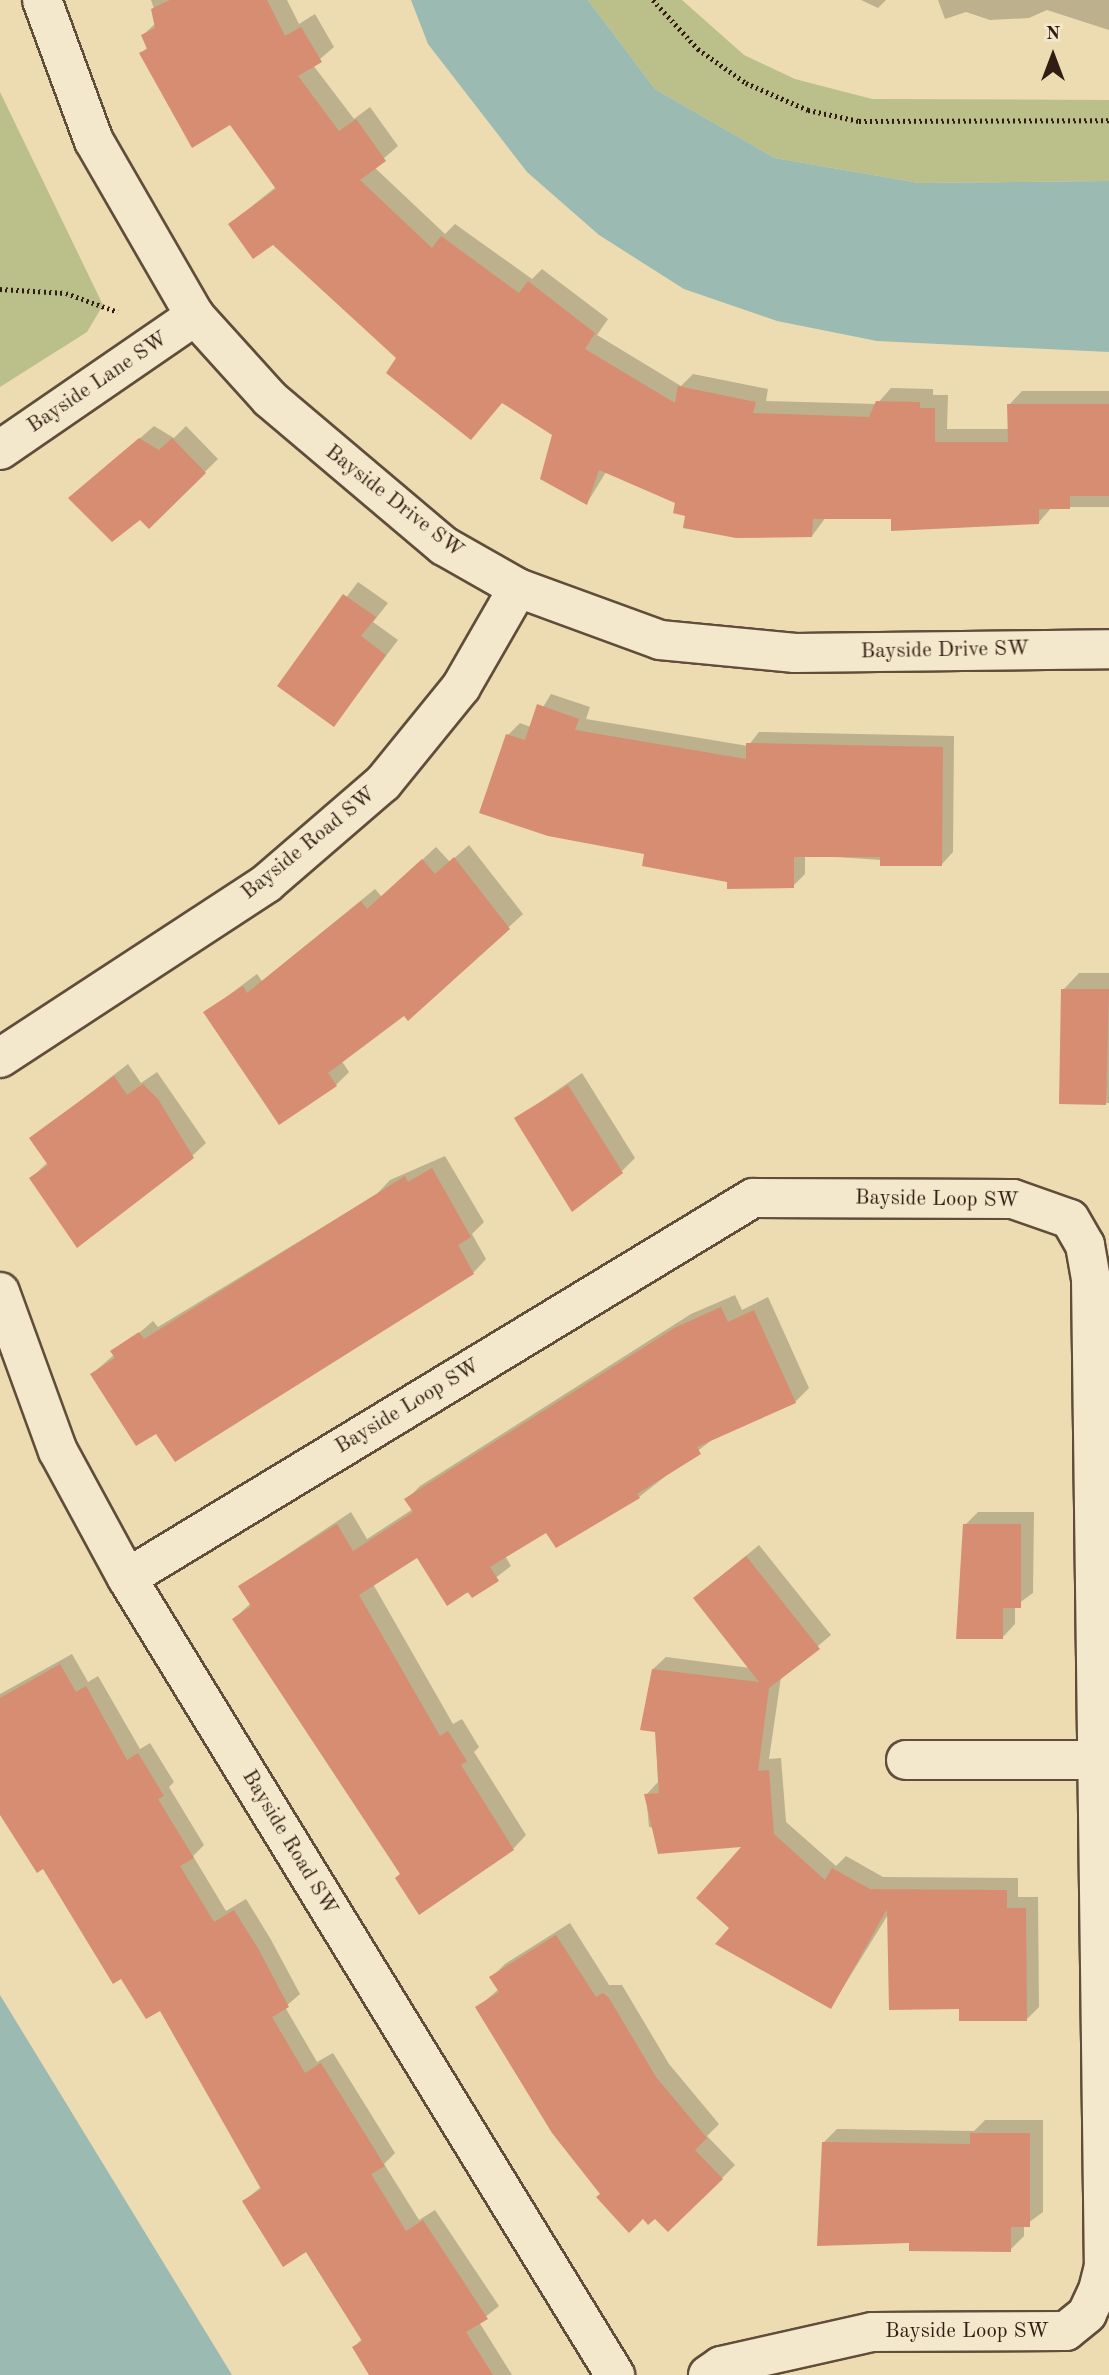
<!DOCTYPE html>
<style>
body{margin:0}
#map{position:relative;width:1109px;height:2375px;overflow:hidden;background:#eddcb1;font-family:"Old Standard TT",serif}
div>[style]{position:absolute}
.green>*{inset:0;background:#bbbf89}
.water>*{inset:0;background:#9abab2}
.shadow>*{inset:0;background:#0003}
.building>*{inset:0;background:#d78d72}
.path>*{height:4.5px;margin-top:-2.25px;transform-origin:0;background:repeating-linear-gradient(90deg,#311d12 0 2px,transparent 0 5.5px)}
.roads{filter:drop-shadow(2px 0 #604d3a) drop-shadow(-2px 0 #604d3a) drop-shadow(0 2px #604d3a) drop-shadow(0 -2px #604d3a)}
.minor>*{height:38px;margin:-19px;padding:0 19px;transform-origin:19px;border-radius:19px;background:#f3e8cc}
span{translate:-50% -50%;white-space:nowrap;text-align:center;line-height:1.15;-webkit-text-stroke:5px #f3e8cc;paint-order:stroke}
.street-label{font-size:21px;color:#311d12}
.north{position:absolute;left:1018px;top:21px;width:70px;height:70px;-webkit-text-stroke:5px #f3e8cc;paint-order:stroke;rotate:0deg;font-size:19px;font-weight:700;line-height:28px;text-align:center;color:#311d12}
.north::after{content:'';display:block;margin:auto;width:24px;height:32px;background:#311d12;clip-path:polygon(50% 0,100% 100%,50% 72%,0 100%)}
</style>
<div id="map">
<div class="green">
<i style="clip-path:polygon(588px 0,682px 0,744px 55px,795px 79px,872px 99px,1109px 100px,1109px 181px,919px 183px,775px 158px,655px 89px)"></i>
<i style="clip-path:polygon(0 92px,103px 305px,87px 332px,0 387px)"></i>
</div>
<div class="water">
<i style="clip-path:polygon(411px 0,588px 0,655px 89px,775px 158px,919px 183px,1109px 181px,1109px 352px,877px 341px,777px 321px,684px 289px,599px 235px,527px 172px,428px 44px)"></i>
<i style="clip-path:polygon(0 1995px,232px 2375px,0 2375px)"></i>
</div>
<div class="shadow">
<i style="clip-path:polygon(151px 0,287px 0,299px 24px,315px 14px,334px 47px,313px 65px,354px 119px,370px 107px,398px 146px,374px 167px,445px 234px,455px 224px,532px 279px,542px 269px,608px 319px,597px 335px,681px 386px,693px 374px,768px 389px,766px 401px,877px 404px,891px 388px,933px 389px,933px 395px,948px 395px,947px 429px,1009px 429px,1009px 405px,1022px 391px,1109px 391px,1109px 507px,1052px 507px,1039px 522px,826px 517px,812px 536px,687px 515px,677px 502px,606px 472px,587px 503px,554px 434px,503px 402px,398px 358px,273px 242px,230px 224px,277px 186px,231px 123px,142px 53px,148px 47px,143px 35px,158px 21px)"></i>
<i style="clip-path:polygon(861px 0,886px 0,878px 8px)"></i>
<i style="clip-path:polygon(938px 0,1109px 0,1109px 30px,1047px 10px,1029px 18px,990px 20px,966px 12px,945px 19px)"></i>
<i style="clip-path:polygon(154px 426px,174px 438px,186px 426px,218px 459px,149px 527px,140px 518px,71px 498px)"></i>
<i style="clip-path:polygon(358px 582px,388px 603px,373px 622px,398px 640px,334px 725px,279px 686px)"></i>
<i style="clip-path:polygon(551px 694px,590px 707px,586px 719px,748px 746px,759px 732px,954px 736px,953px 852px,942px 864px,805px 855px,805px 874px,793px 886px,729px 881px,646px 853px,508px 735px,520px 723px,531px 727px)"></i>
<i style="clip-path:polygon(469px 845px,523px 914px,408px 1019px,404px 1014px,341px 1060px,349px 1072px,336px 1085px,206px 1012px,257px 974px,262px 981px,375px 889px,382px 897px,436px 847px,450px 862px)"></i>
<i style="clip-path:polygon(1079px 973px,1109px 973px,1109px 1103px,1061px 1102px,1063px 990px)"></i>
<i style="clip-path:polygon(128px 1064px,141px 1083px,157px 1072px,206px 1143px,192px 1156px,31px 1178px,48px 1162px,32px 1138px)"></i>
<i style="clip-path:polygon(582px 1073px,635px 1158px,622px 1171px,516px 1119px)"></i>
<i style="clip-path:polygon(445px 1156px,484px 1222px,472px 1234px,486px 1259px,473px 1273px,156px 1431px,92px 1374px,153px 1321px,158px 1327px,377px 1194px,390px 1180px)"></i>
<i style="clip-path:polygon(735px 1295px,742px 1310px,768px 1297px,809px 1388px,795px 1402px,713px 1439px,639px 1497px,547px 1530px,505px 1556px,511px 1566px,472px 1596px,418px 1556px,373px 1584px,453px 1724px,462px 1719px,479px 1747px,474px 1752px,526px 1835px,513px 1849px,402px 1873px,234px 1619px,251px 1603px,240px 1586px,351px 1512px,367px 1539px,413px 1509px,407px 1499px,420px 1486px,691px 1314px)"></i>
<i style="clip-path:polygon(978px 1512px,1034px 1512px,1033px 1593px,1015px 1606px,1015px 1624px,1002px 1638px,965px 1525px)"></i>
<i style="clip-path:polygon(759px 1545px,831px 1635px,781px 1677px,769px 1759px,781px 1758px,786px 1822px,836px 1866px,846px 1856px,883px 1877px,1018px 1878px,1018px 1897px,1038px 1897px,1039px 2007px,1027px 2019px,961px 2007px,889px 1913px,831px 2007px,732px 1927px,745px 1844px,649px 1827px,646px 1795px,658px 1782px,653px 1669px,666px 1657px,750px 1668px,695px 1598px)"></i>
<i style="clip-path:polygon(72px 1654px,88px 1682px,98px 1676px,140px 1749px,150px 1743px,174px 1782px,169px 1787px,204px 1845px,193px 1856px,226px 1911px,246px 1899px,270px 1938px,300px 1994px,285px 2007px,317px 2062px,333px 2053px,395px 2153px,384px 2164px,419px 2220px,435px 2210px,499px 2306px,479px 2322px,512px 2375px,370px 2375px,354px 2347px,362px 2339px,306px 2250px,244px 2201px,262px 2186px,161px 2008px,122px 1977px,0 1805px,0 1694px)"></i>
<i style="clip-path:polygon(570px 1923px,609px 1985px,622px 1985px,669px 2064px,719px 2124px,707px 2136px,735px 2165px,722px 2178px,478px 2007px,499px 1989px,492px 1977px,505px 1964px)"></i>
<i style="clip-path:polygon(985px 2120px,1043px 2120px,1043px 2212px,1024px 2226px,1024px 2236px,1010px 2250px,824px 2142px,837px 2129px,974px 2131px)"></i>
</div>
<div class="building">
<i style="clip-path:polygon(170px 0,267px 0,285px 36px,301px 27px,322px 62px,298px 76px,339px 131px,356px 119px,386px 161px,360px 180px,432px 248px,441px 236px,519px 293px,528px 281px,595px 333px,585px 349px,675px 403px,678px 386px,756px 402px,753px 413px,869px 417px,876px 401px,920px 402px,920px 408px,935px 408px,935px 442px,1008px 442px,1007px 404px,1109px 404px,1109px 496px,1070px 496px,1070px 509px,1039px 509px,1039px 524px,891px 531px,891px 519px,813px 519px,812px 537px,736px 538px,683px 528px,685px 516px,673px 513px,675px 503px,599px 470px,587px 505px,540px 479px,552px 435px,502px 403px,471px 440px,386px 373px,396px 358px,273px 245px,253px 259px,228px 224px,276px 189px,230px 125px,192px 148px,139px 53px,147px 49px,141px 35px,155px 28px,151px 9px)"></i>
<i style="clip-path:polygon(139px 438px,159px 450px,172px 438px,206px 473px,149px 529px,140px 520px,112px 542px,68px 498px)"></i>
<i style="clip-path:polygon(343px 594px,376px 617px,361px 636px,386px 655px,334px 727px,277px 686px)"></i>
<i style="clip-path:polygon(537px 704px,579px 719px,575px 730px,746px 759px,746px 743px,943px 747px,942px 866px,880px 866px,880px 857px,794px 857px,794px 888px,727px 889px,727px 882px,642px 866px,644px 854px,548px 836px,479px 813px,506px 734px,525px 740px)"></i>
<i style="clip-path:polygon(454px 857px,510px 929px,408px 1021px,404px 1016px,328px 1073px,337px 1086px,279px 1125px,203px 1012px,243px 986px,247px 993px,361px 901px,367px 909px,422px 859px,435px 874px)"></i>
<i style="clip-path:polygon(1061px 989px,1109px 989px,1106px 1105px,1059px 1104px)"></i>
<i style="clip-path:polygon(114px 1076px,127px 1095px,143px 1084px,158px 1099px,194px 1158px,77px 1248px,29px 1178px,48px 1165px,29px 1138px)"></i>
<i style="clip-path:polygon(568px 1085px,623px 1173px,572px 1212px,514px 1118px)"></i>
<i style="clip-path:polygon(432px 1168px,471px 1237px,458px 1245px,474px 1274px,175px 1462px,156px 1434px,136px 1446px,90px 1374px,115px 1358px,110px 1351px,139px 1332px,144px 1339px,405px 1176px,408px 1182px)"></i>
<i style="clip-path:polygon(721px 1307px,728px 1322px,754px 1310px,796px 1403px,697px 1447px,701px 1454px,637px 1494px,640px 1498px,556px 1548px,546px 1533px,490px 1567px,499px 1581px,472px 1598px,468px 1592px,447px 1606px,417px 1558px,359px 1595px,440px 1736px,448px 1731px,467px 1761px,461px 1765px,514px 1850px,419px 1915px,395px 1878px,400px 1874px,232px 1619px,251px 1606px,238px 1586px,337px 1524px,353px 1551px,413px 1512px,404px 1499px,676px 1327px)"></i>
<i style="clip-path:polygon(963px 1524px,1021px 1524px,1021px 1608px,1003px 1608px,1003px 1639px,956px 1639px)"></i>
<i style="clip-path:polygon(746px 1556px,820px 1649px,769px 1688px,758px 1771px,769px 1770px,774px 1834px,825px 1880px,832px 1868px,870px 1889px,1007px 1890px,1007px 1908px,1026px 1908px,1027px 2021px,959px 2021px,959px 2009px,889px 2010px,887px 1909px,831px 2009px,715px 1944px,729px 1928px,696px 1898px,741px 1847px,658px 1854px,644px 1794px,659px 1793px,655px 1732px,640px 1730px,652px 1669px,759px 1682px,693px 1598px)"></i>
<i style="clip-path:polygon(60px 1664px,76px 1692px,86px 1686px,127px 1760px,138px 1753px,164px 1796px,158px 1799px,194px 1858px,180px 1866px,214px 1922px,234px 1910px,259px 1950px,289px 2007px,272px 2017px,305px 2073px,321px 2063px,385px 2166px,371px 2174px,406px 2231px,423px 2220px,488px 2319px,466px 2332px,493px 2375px,369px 2375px,352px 2347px,362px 2341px,306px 2252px,283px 2267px,242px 2201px,261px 2189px,160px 2011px,146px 2019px,121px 1979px,113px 1984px,43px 1869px,37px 1873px,0 1815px,0 1698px)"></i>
<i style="clip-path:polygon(556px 1935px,596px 1997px,603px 1993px,609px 1998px,656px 2077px,707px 2138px,695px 2150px,723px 2179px,668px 2232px,655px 2219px,648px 2225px,643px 2219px,629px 2233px,596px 2197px,600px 2194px,552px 2133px,475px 2007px,499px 1992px,489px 1977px)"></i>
<i style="clip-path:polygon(970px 2133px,1030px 2133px,1030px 2227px,1011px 2227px,1011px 2252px,909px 2251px,909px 2243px,817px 2246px,822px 2142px,970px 2144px)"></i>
</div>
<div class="path">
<i style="left:653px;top:0;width:67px;rotate:47.4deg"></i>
<i style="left:698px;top:49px;width:59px;rotate:35.3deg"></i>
<i style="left:746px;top:83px;width:68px;rotate:23.5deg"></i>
<i style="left:808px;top:110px;width:52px;rotate:12.2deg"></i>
<i style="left:859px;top:121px;width:250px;rotate:-0.2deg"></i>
<i style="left:0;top:289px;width:66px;rotate:3.5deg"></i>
<i style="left:66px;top:293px;width:55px;rotate:20.1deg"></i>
</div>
<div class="roads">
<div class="minor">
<i style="left:42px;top:0;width:150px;rotate:69.8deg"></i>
<i style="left:94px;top:141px;width:202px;rotate:60deg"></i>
<i style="left:195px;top:316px;width:112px;rotate:47.9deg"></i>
<i style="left:270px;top:399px;width:228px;rotate:40.2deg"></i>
<i style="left:444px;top:546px;width:85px;rotate:29.6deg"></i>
<i style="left:518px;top:588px;width:151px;rotate:20.1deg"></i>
<i style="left:660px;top:640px;width:136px;rotate:5.5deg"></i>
<i style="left:795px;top:653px;width:314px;rotate:-0.7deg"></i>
<i style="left:0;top:450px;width:237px;rotate:-34.5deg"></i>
<i style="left:0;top:1058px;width:319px;rotate:-33.2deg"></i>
<i style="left:267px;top:883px;width:153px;rotate:-40.8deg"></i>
<i style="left:383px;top:783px;width:124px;rotate:-50.9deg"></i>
<i style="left:461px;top:687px;width:114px;rotate:-60.1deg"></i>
<i style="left:0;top:1292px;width:169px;rotate:70deg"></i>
<i style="left:58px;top:1451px;width:145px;rotate:61.5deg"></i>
<i style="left:127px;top:1578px;width:935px;rotate:58.52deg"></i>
<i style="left:127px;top:1578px;width:732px;rotate:-31.26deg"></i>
<i style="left:753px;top:1198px;width:260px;rotate:0.2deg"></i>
<i style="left:1013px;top:1199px;width:60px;rotate:19.3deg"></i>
<i style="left:1070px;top:1219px;width:30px;rotate:60deg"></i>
<i style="left:1085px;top:1245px;width:35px;rotate:80deg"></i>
<i style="left:1091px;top:1279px;width:987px;rotate:89.25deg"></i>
<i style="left:1104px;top:2266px;width:25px;rotate:104deg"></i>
<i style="left:1098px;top:2290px;width:26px;rotate:115deg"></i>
<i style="left:1087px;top:2314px;width:27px;rotate:141deg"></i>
<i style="left:1066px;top:2331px;width:194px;rotate:179.7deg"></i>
<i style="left:872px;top:2332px;width:155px;rotate:167.3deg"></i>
<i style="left:721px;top:2366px;width:16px;rotate:145deg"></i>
<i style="left:906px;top:1760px;width:192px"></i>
</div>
</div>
<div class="street-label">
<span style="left:98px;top:383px;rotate:-34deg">Bayside Lane SW</span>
<span style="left:394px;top:502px;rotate:38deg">Bayside Drive SW</span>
<span style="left:945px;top:651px;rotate:-1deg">Bayside Drive SW</span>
<span style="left:309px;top:844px;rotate:-39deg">Bayside Road SW</span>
<span style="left:937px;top:1200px;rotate:1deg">Bayside Loop SW</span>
<span style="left:408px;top:1407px;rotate:-31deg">Bayside Loop SW</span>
<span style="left:289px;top:1843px;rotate:59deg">Bayside Road SW</span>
<span style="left:967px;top:2332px">Bayside Loop SW</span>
</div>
<div class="north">N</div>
</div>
